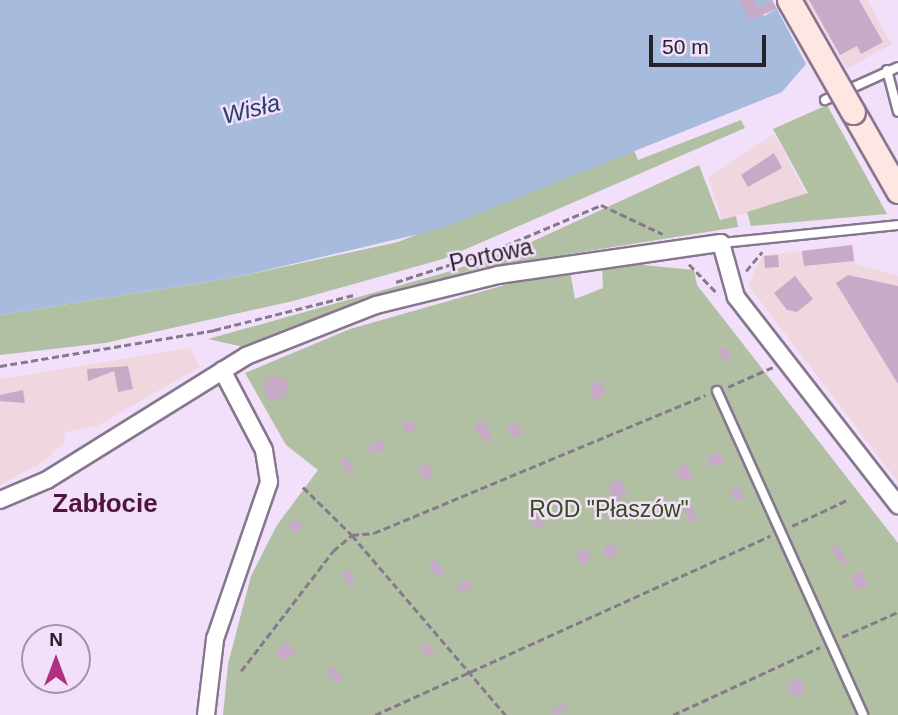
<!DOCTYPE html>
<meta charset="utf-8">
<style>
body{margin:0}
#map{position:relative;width:898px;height:715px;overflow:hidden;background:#f2e0fa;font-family:Arial,sans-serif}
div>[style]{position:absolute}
.industrial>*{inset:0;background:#f0d6de}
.green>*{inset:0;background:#b1c0a2}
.water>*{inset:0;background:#a7bcdd}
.building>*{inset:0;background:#c6aac8}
.round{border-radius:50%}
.path>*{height:2.5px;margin-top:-1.25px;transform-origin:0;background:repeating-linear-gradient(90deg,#85798a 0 7px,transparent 0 10.5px)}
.roads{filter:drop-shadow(2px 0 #87778e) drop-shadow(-2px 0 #87778e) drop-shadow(0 2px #87778e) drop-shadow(0 -2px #87778e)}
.lane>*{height:8px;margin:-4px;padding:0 4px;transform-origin:4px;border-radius:4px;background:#fff}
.street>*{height:16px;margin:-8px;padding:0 8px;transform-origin:8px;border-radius:8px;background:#fff}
.secondary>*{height:23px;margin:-11.5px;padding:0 11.5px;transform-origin:11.5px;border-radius:11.5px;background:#fee7e2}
.bridges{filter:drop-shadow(2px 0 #87778e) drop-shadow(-2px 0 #87778e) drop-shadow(0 2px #87778e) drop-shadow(0 -2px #87778e)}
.secondary-bridge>*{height:23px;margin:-11.5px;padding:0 11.5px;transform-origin:11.5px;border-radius:11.5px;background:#fee7e2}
span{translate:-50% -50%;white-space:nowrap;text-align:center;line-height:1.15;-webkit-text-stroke:5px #f2e0fa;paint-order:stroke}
.street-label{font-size:23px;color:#27212a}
.park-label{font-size:23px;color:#364b16}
.water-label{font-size:24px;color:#25416c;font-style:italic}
.quarter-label{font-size:26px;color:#51153b;font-weight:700}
.north{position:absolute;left:21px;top:624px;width:70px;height:70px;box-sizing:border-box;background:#f2e0fa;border:2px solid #a194a7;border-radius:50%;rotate:0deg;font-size:19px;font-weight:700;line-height:28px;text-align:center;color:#27212a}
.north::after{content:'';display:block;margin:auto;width:24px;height:32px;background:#af3282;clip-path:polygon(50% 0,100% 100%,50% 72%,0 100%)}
.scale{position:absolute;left:649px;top:35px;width:117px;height:32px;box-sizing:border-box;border:4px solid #27212a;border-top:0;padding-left:9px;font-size:21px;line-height:24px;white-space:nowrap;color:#27212a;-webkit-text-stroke:5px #f2e0fa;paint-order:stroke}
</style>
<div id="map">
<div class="industrial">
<i style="clip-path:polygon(806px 0,867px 0,892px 44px,847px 69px)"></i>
<i style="clip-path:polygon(774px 134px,809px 199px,722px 219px,708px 177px)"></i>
<i style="clip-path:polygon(853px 244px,855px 264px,898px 276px,898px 482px,748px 285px,762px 256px)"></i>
<i style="clip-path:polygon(190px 348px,200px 367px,97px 426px,66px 432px,64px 442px,43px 462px,0 485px,0 379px)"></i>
</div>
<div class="green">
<i style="clip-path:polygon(827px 105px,887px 214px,751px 226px,747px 212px,808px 193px,773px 129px)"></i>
<i style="clip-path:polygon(741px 120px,745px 128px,443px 259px,293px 301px,105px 343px,0 355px,0 315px,237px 277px,398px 242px,633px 148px,638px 160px)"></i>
<i style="clip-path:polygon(699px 165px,720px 220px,736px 216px,738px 227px,476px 269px,385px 295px,248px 348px,208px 339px,451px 271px,529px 243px)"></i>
<i style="clip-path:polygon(623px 263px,694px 270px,697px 285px,898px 543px,898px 715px,223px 715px,228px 664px,251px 576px,277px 525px,318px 470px,286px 445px,245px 373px,350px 329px,533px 277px,570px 271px,575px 299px,603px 288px,602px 266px)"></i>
</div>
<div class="water">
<i style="clip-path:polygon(0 0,773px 0,759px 8px,764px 16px,777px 9px,806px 64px,782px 92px,440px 229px,237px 277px,0 315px)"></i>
</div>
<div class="building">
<i style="clip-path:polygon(738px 0,754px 0,759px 8px,772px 0,777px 9px,750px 20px)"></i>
<i style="clip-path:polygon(809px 0,859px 0,883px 42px,861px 54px,857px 46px,840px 55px)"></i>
<i style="clip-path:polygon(774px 153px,782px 168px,748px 187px,741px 175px)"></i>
<i style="clip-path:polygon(852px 245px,854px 261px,804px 266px,802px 251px)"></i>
<i style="clip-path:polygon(778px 255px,779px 267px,765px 268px,764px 256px)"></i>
<i style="clip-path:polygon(848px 275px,898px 286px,898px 384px,836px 283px)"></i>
<i style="clip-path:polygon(795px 276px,813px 299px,797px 312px,787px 310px,774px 293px)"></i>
<i style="clip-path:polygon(726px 347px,731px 359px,724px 362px,719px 350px)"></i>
<i style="clip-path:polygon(128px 366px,133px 389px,118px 392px,114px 371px,88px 381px,87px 369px)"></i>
<i class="round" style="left:264px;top:376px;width:24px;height:24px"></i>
<i style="clip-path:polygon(600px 380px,606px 393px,590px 404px,592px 383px)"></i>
<i style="clip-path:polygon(23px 390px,25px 403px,0 401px,0 395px)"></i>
<i style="clip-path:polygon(412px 420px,416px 429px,406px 434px,402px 424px)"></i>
<i style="clip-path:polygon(484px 420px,493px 440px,486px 443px,473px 424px)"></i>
<i style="clip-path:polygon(519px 423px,523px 434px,511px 438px,507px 427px)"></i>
<i style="clip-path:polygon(381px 440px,386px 450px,371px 453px,368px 446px)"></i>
<i style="clip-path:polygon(720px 452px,724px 462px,711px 467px,707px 457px)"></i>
<i style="clip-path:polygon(346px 457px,355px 469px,349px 474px,340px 461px)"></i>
<i style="clip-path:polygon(428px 464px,433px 476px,424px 480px,418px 468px)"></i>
<i style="clip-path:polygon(687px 464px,693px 477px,681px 482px,676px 469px)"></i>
<i style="clip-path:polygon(621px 479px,627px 496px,614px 501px,608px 484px)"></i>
<i style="clip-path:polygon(740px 487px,744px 498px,735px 502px,730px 491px)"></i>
<i style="clip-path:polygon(566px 498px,570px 506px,559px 511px,555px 503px)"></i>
<i style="clip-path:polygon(692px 505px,698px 520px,690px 523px,684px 509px)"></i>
<i style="clip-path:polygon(537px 512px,544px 527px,536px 530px,529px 516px)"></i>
<i style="clip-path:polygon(295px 518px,303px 526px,295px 534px,287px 526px)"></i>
<i class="round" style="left:603px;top:544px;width:14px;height:14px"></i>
<i style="clip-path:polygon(838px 545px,847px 562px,841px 565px,832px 548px)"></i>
<i style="clip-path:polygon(586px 548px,591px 560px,581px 565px,576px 552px)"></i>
<i style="clip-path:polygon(437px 559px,442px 571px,454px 569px,436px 576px,428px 564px)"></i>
<i style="clip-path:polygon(347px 569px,356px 582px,350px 586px,341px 573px)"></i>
<i style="clip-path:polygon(862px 571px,868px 586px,856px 590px,851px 575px)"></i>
<i style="clip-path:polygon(469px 580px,472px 587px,460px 593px,456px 585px)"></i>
<i style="clip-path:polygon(286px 641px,297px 652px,282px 660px,275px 654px)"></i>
<i style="clip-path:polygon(426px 642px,435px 652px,430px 656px,418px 648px)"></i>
<i style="clip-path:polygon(333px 666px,343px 679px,337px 684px,326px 672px)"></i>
<i class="round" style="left:788px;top:680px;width:16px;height:16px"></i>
<i style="clip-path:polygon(565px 703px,568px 709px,553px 715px,550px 711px)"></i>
</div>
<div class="path">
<i style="left:689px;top:264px;width:42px;rotate:46deg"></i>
<i style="left:746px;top:271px;width:25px;rotate:-50deg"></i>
<i style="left:396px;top:282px;width:104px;rotate:-17.9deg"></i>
<i style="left:495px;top:250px;width:115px;rotate:-23deg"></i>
<i style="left:601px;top:205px;width:68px;rotate:25.1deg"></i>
<i style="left:0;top:366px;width:217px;rotate:-9.5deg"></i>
<i style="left:214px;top:330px;width:147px;rotate:-14.1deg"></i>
<i style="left:728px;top:387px;width:49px;rotate:-24deg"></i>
<i style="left:303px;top:487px;width:69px;rotate:44.4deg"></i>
<i style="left:352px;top:535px;width:237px;rotate:49.5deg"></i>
<i style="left:792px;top:526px;width:61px;rotate:-25.3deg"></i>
<i style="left:842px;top:637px;width:61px;rotate:-24.1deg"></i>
<i style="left:241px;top:671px;width:151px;rotate:-52.5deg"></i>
<i style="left:333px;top:551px;width:25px;rotate:-40deg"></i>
<i style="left:352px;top:535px;width:22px;rotate:-5deg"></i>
<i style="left:374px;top:533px;width:359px;rotate:-22.6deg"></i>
<i style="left:375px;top:715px;width:434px;rotate:-24.4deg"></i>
<i style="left:673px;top:715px;width:162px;rotate:-24.8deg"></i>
</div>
<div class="roads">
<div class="lane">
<i style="left:887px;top:70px;width:43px;rotate:75.3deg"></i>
<i style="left:825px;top:100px;width:80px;rotate:-24.3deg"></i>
<i style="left:721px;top:243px;width:178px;rotate:-5.8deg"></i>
<i style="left:717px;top:391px;width:355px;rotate:65.7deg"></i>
</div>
<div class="street">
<i style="left:0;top:500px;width:51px;rotate:-23.1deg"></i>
<i style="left:47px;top:480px;width:234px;rotate:-31.9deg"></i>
<i style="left:246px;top:356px;width:140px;rotate:-21.4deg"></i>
<i style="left:376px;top:305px;width:126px;rotate:-13.8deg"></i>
<i style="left:498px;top:275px;width:225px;rotate:-8.2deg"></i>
<i style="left:721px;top:243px;width:56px;rotate:74.5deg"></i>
<i style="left:736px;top:297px;width:264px;rotate:52.1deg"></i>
<i style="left:206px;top:715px;width:77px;rotate:-83.2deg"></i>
<i style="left:215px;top:639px;width:166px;rotate:-71deg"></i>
<i style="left:269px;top:482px;width:32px;rotate:-99deg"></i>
<i style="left:264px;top:450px;width:90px;rotate:-117.7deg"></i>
</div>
<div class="secondary">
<i style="left:853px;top:112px;width:91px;rotate:60.3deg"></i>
</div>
</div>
<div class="bridges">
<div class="secondary-bridge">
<i style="left:789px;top:0;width:129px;rotate:60.3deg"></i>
</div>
</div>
<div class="street-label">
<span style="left:491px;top:255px;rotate:-12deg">Portowa</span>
</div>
<div class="park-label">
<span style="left:609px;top:509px">ROD "Płaszów"</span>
</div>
<div class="water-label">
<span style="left:251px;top:109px;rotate:-14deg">Wisła</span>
</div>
<div class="quarter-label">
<span style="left:105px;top:504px">Zabłocie</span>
</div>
<div class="north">N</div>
<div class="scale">50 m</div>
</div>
